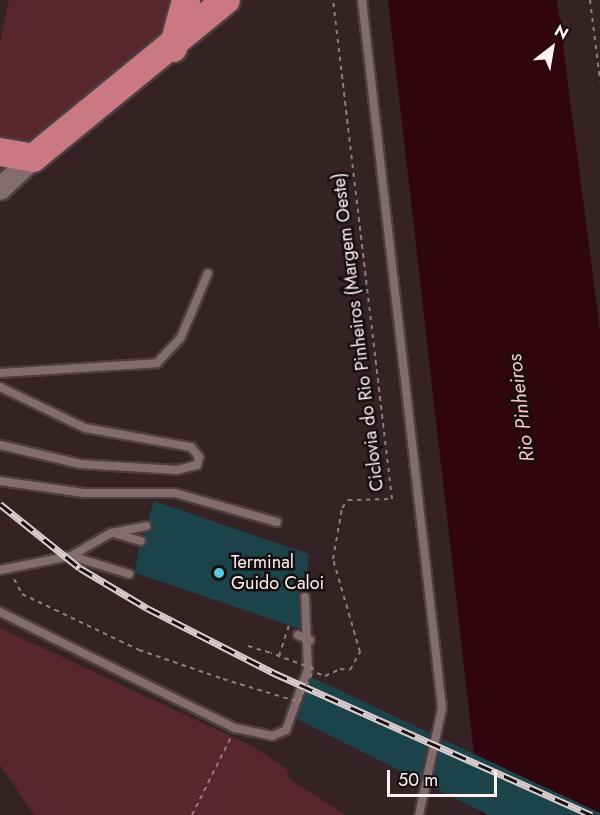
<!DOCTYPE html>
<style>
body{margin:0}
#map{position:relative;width:600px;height:815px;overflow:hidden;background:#352224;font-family:Jost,sans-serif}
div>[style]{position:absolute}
.green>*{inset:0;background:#57262e}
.water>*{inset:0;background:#30050f}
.building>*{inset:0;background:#1c434a}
.path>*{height:2px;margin-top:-1px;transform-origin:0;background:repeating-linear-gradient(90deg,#8e7e7f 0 4.5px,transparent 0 9px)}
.roads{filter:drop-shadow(2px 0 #4e3e40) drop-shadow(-2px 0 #4e3e40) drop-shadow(0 2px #4e3e40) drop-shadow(0 -2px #4e3e40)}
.lane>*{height:8px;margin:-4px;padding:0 4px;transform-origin:4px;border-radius:4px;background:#826c6e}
.secondary>*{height:22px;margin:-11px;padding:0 11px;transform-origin:11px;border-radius:11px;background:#826c6e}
.highway>*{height:28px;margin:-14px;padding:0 14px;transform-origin:14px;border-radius:14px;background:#ca7983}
.rail>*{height:7px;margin-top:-3.5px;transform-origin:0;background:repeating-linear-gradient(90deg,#170e0f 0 14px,#ddcfd0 0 28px);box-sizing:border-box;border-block:2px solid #ddcfd0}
.path-bridge>*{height:2px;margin-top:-1px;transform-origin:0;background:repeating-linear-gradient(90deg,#8e7e7f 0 4.5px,transparent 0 9px)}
.dots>*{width:16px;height:16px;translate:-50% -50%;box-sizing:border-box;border:3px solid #170e0f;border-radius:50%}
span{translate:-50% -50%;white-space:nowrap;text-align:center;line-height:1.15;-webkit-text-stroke:5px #170e0f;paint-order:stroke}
.street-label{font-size:18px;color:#fef1f2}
.poi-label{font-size:18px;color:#fef1f2}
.left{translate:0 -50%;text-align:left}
.water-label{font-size:20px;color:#f7c5ca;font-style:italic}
.north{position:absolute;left:522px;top:18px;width:60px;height:60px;-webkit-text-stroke:4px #170e0f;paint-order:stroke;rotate:31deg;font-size:16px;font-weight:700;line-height:24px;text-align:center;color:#fef1f2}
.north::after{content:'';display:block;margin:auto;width:21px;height:27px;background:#fef1f2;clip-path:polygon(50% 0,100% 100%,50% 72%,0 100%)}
.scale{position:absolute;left:387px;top:770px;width:110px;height:27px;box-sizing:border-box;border:3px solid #fef1f2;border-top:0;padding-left:8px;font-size:18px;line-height:21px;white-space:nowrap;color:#fef1f2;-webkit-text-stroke:4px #170e0f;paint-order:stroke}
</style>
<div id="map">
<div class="green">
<i style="clip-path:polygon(9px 0,174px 0,158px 40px,138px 63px,21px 147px,0 141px,0 41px)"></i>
<i style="clip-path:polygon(0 628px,252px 746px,287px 769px,289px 779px,346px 815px,34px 815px,0 765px)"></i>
</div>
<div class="water">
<i style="clip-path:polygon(388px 0,557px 0,600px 330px,600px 815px,481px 815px)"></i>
</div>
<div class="building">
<i style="clip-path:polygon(154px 501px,309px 554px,305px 591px,299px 597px,300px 629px,135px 573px,139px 547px,147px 542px,144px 533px,152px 527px,148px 520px)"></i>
<i style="clip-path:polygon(311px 677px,430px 733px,420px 781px,297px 719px)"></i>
<i style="clip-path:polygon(442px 739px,600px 813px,600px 815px,488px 815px,431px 786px)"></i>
</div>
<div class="path">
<i style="left:590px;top:0;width:81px;rotate:82.9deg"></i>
<i style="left:14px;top:579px;width:17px;rotate:62deg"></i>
<i style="left:22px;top:594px;width:130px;rotate:25.6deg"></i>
<i style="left:139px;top:650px;width:89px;rotate:19deg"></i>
<i style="left:248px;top:646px;width:24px;rotate:17deg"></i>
<i style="left:317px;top:673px;width:9px;rotate:21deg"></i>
<i style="left:325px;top:676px;width:17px;rotate:-25deg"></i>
<i style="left:340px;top:669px;width:10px;rotate:6deg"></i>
<i style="left:350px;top:670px;width:21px;rotate:-61deg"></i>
<i style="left:360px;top:652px;width:97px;rotate:-106.2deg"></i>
<i style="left:333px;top:559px;width:52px;rotate:-80deg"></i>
<i style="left:342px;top:508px;width:10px;rotate:-53deg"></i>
<i style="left:348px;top:500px;width:44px;rotate:-1.3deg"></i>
<i style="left:392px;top:499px;width:502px;rotate:-96.74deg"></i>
<i style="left:192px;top:815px;width:87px;rotate:-63.4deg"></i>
</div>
<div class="roads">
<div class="lane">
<i style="left:362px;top:0;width:713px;rotate:83.55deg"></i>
<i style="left:442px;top:708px;width:109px;rotate:102.1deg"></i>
<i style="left:0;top:373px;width:157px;rotate:-3.6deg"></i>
<i style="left:157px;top:363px;width:35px;rotate:-47deg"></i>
<i style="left:181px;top:337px;width:69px;rotate:-67.1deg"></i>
<i style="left:0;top:387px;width:94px;rotate:25.8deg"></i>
<i style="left:85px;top:428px;width:108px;rotate:10.2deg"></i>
<i style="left:191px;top:447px;width:13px;rotate:51deg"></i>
<i style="left:199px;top:457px;width:8px;rotate:104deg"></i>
<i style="left:197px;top:465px;width:21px;rotate:166deg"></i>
<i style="left:177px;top:470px;width:97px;rotate:-176.5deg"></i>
<i style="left:80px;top:464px;width:82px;rotate:-166.6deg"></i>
<i style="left:0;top:481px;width:85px;rotate:8.1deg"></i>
<i style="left:84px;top:493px;width:91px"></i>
<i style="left:175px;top:493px;width:106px;rotate:15.9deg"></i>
<i style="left:113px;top:533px;width:29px;rotate:16deg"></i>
<i style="left:71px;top:556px;width:61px;rotate:17.2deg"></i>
<i style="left:0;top:570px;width:72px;rotate:-11.2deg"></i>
<i style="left:71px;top:556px;width:46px;rotate:-29.9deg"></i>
<i style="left:111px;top:533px;width:36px;rotate:-11deg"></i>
<i style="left:0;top:612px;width:262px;rotate:26.3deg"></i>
<i style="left:235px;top:728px;width:38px;rotate:12deg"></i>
<i style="left:272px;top:736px;width:15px;rotate:-23deg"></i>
<i style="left:286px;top:730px;width:65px;rotate:-70.2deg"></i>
<i style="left:308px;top:669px;width:72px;rotate:-92.4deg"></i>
<i style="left:298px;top:635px;width:13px;rotate:23deg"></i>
</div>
<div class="secondary">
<i style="left:0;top:189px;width:45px;rotate:-43.2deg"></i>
</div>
<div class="highway">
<i style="left:173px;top:48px;width:50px;rotate:-74.8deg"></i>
<i style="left:0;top:152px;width:34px;rotate:10deg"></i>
<i style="left:33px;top:158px;width:249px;rotate:-39.3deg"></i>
</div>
</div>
<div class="rail">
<i style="left:0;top:504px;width:102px;rotate:38.7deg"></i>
<i style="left:80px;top:568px;width:78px;rotate:30.8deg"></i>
<i style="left:147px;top:608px;width:143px;rotate:27.1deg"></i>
<i style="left:274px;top:673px;width:348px;rotate:24.1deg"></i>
</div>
<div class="path-bridge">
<i style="left:279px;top:656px;width:32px;rotate:-72deg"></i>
<i style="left:223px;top:679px;width:79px;rotate:16.8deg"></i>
<i style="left:299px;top:702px;width:36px;rotate:-66deg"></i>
<i style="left:314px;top:669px;width:46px;rotate:-159.6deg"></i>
</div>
<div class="dots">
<i style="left:219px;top:573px;background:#55cadf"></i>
</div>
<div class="street-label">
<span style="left:358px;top:332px;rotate:-97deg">Ciclovia do Rio Pinheiros (Margem Oeste)</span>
</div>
<div class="poi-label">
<span class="left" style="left:231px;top:573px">Terminal<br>Guido Caloi</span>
</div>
<div class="water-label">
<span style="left:521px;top:408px;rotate:-97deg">Rio Pinheiros</span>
</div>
<div class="north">N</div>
<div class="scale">50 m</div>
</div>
